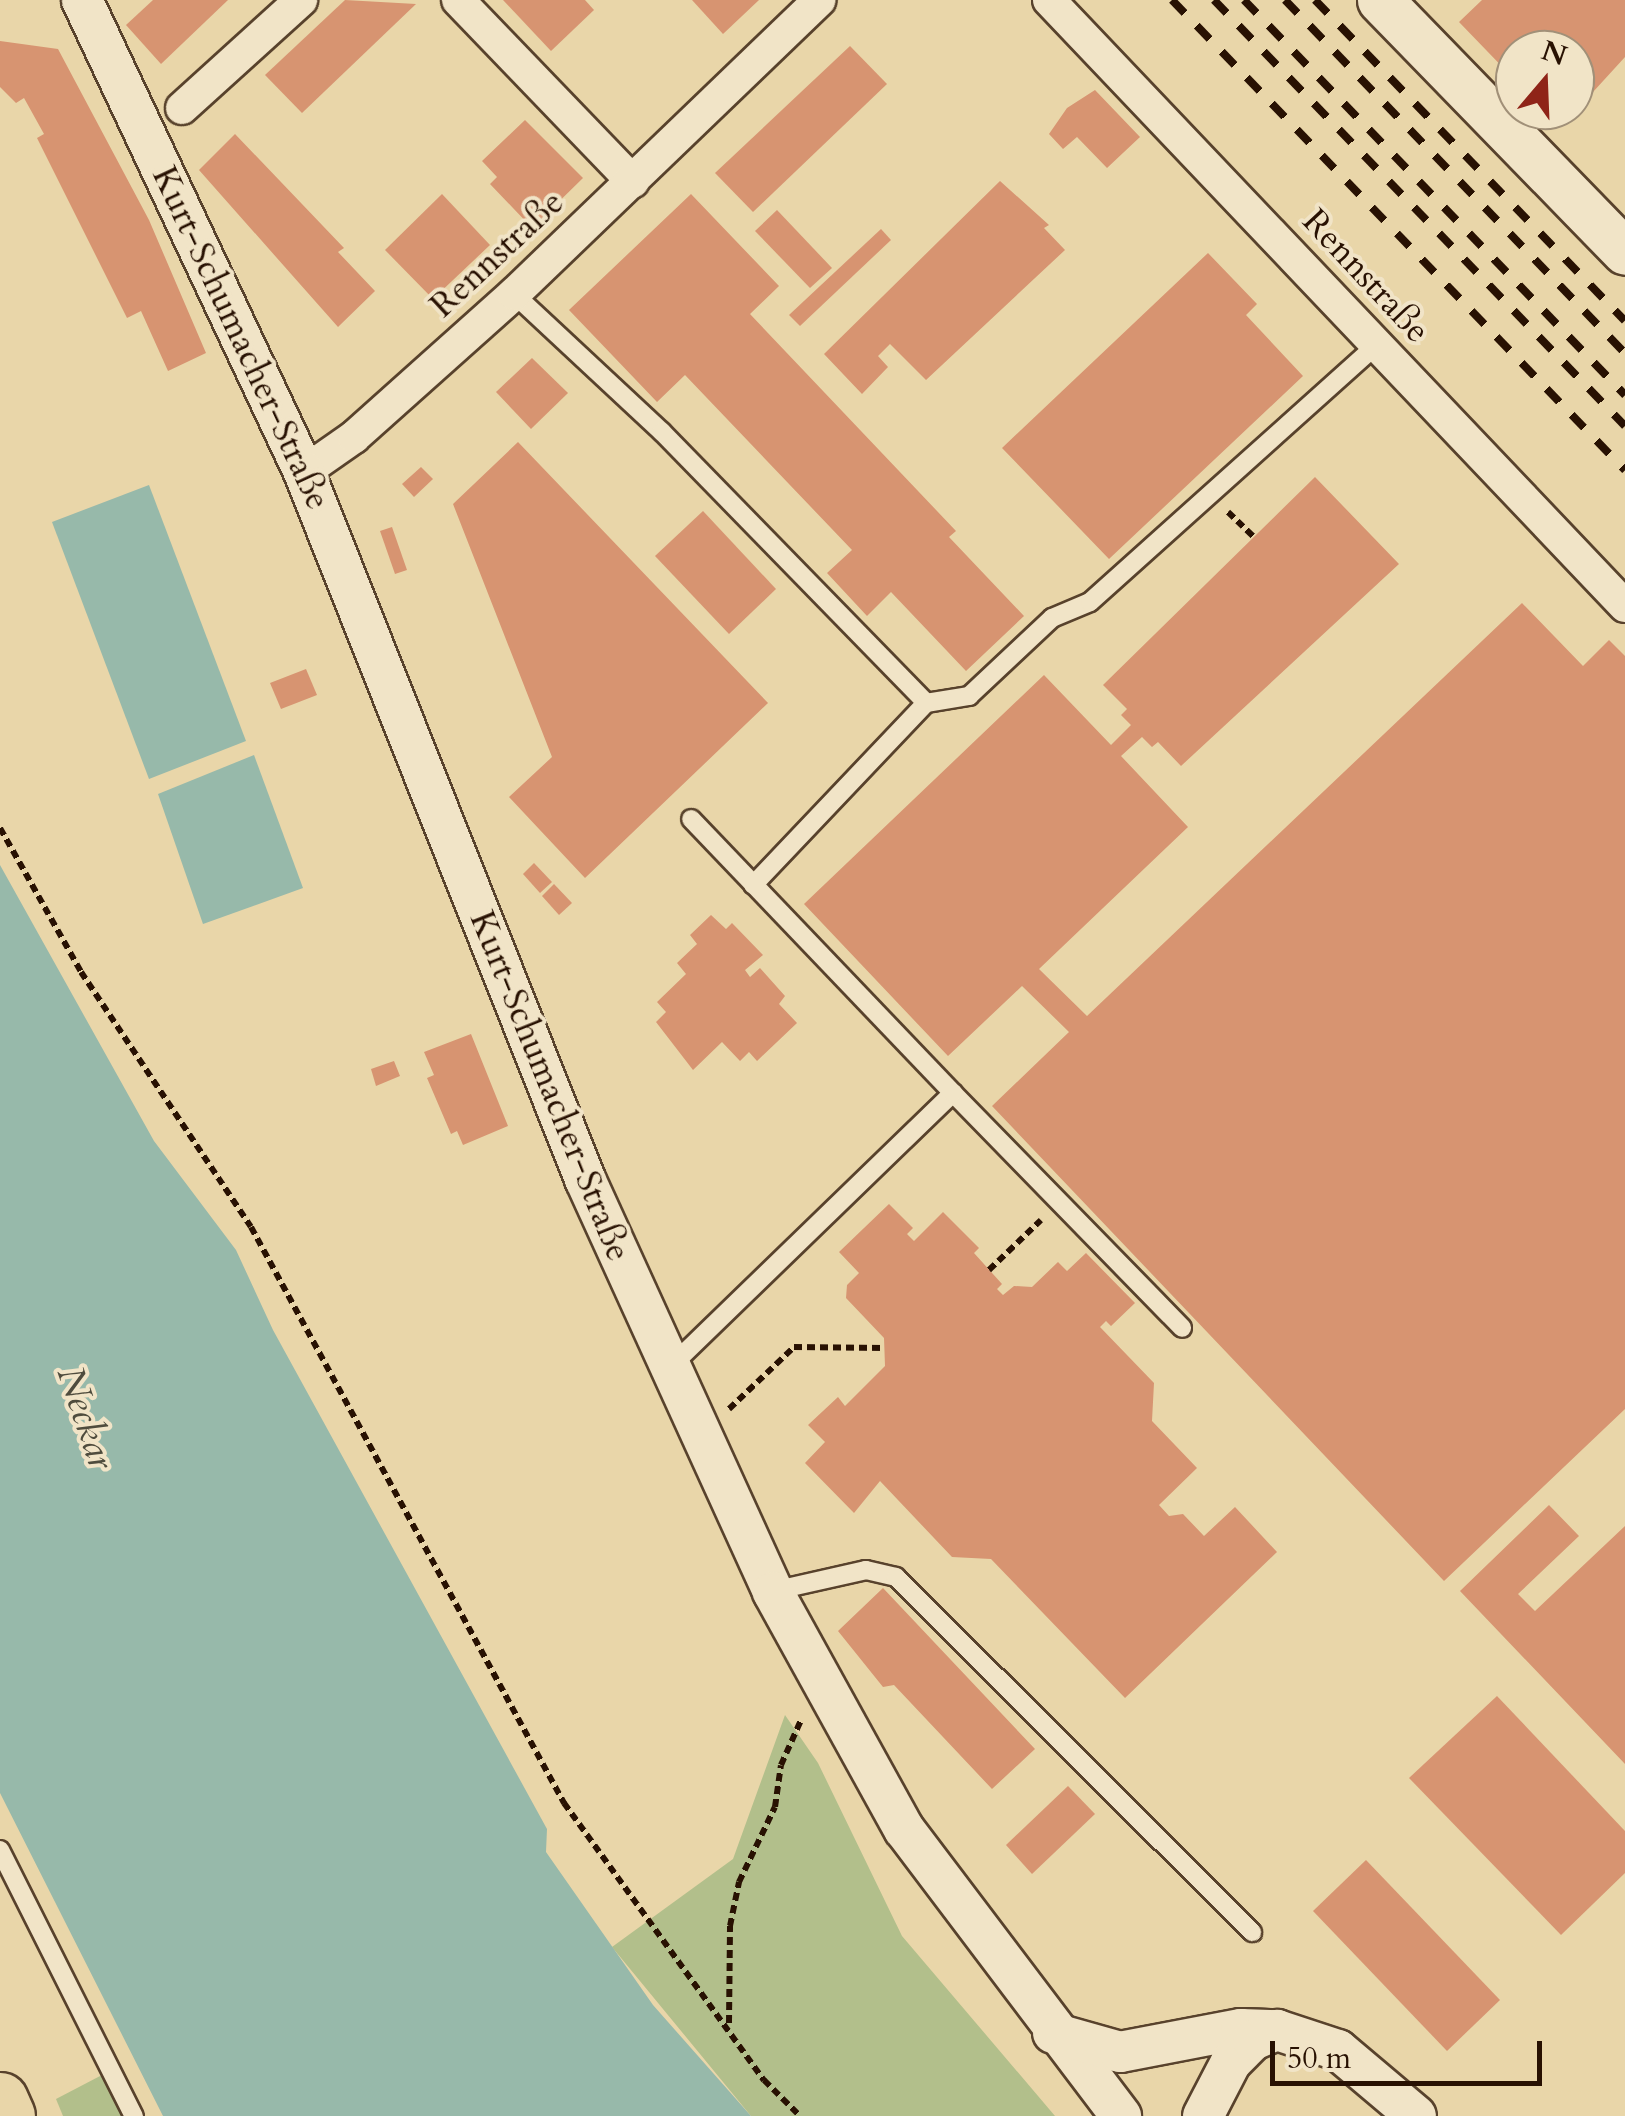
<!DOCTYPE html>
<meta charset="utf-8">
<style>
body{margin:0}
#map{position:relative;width:1625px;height:2116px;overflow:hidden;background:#e9d6a9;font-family:Cardo,serif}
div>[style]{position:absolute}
.green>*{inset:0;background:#b2bf8b}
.water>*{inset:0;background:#97b9aa}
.building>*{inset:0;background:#d79471}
.path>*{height:6px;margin-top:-3px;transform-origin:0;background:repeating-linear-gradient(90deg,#281102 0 8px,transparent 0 13px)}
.roads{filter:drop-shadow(2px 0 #58422c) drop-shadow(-2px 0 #58422c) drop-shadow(0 2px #58422c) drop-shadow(0 -2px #58422c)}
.service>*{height:18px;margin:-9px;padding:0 9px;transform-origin:9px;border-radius:9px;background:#f1e4c7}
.minor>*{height:32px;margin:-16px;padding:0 16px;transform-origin:16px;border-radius:16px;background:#f1e4c7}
.tertiary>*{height:40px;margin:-20px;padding:0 20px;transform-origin:20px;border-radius:20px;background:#f1e4c7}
.secondary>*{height:45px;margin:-22.5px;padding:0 22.5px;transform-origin:22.5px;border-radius:22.5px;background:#f1e4c7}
.trunk>*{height:55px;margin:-27.5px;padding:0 27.5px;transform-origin:27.5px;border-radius:27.5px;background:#e9d6a9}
.rail>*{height:8px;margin-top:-4px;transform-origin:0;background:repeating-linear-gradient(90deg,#281102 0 18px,transparent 0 36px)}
span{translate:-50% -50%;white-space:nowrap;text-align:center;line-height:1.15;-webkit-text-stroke:8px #f1e4c7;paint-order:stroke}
.street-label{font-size:35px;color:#281102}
.water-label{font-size:38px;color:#4f4c3d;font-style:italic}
.north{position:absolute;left:1495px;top:30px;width:100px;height:100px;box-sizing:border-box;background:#f1e4c7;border:2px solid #a19078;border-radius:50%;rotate:19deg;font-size:28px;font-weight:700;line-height:40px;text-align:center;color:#281102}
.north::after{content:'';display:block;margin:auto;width:35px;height:45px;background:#8f2418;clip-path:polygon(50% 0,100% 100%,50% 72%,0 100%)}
.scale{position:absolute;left:1270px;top:2041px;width:272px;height:45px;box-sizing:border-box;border:5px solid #281102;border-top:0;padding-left:12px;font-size:30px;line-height:35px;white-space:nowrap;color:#281102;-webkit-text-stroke:8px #f1e4c7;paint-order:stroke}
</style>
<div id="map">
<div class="green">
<i style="clip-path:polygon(785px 1715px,818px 1763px,902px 1936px,1055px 2116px,751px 2116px,612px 1947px,733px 1859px)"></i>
<i style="clip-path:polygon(102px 2075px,122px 2116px,63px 2116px,56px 2099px)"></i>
</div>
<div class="water">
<i style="clip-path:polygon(149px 485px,246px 741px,149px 779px,52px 522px)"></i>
<i style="clip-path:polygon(254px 755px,303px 888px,203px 924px,158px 794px)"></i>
<i style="clip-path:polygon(0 865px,154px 1141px,236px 1250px,273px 1330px,547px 1829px,546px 1852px,653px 2005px,751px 2116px,163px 2116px,0 1793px)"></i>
</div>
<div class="building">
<i style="clip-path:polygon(153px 0,228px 0,161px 64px,126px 25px)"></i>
<i style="clip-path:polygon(345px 0,416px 4px,302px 113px,265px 75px)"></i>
<i style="clip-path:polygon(503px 0,585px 0,594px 10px,551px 51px)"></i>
<i style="clip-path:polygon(692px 0,759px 0,723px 34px)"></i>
<i style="clip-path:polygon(1482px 0,1625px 0,1625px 57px,1561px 127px,1545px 110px,1575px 110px,1575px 50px,1515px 50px,1515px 80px,1459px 22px)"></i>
<i style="clip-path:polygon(0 41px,58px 49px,149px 220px,206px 353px,168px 371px,141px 311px,127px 318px,37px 138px,44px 134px,24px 98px,16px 103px,0 87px)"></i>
<i style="clip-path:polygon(850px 46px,887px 84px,753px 212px,715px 173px)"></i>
<i style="clip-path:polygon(1095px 90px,1140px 137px,1107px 168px,1077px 137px,1063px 149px,1049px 134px,1067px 108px)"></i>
<i style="clip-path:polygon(525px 120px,583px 178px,532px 228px,490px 184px,497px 177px,482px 161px)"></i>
<i style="clip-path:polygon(235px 134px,344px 248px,338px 252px,375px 291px,338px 327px,199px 170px)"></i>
<i style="clip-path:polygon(1000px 181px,1049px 225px,1044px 228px,1065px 250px,926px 380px,890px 344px,878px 356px,888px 367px,862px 394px,824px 354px)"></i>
<i style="clip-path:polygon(442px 194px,490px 245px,433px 299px,385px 250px)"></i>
<i style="clip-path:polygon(691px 194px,779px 286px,750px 314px,956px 531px,949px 537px,1024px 616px,966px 671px,891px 592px,867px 616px,827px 573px,852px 550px,685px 375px,657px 402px,569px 310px)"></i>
<i style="clip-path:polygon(777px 210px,832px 268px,810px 288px,755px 231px)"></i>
<i style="clip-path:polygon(881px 229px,891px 240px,800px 326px,789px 315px)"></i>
<i style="clip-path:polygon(1208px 253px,1257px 304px,1246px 315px,1303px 376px,1109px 559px,1002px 448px)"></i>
<i style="clip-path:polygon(532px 358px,568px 393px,531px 429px,496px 392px)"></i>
<i style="clip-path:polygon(518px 442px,768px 703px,585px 878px,509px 797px,552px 757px,453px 504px)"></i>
<i style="clip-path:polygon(421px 467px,433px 479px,414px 497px,402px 484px)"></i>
<i style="clip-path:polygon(1315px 477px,1399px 564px,1181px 766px,1158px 742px,1152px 747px,1142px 737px,1121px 756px,1188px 827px,1039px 969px,1087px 1016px,1522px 603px,1583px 666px,1609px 640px,1625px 656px,1625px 1409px,1444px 1581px,992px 1106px,1069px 1032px,1022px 986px,948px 1056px,804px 904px,1044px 675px,1111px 745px,1131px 725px,1121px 715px,1127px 709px,1103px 685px)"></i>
<i style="clip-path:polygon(703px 511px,776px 589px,729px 634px,655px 556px)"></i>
<i style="clip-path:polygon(392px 527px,407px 570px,395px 574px,380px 531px)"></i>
<i style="clip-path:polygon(306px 669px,317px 695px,281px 709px,270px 683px)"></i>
<i style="clip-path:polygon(534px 863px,552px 882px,540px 893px,523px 874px)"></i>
<i style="clip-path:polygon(554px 884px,572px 903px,559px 915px,542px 896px)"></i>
<i style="clip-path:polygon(711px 915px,726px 929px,732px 923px,763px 955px,745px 970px,750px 977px,760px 968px,785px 996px,779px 1004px,797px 1023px,757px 1061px,749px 1052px,740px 1061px,722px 1042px,693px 1070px,656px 1022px,666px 1012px,657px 1002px,686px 974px,677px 963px,697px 944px,690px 935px)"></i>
<i style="clip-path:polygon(471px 1034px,508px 1126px,463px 1145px,457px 1131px,451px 1134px,427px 1078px,434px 1075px,424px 1052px)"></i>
<i style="clip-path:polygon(394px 1061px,400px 1076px,376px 1086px,371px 1069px)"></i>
<i style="clip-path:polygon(889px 1204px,913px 1228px,907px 1234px,914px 1241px,943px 1212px,979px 1248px,974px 1253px,1002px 1284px,997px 1289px,1003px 1295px,1014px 1286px,1032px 1287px,1058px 1262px,1067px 1271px,1086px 1253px,1135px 1303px,1111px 1326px,1106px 1321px,1100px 1327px,1154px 1383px,1152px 1421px,1197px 1468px,1159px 1505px,1169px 1516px,1183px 1514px,1204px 1536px,1235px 1507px,1277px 1552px,1125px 1698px,991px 1559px,952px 1557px,880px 1481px,854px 1513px,805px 1463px,825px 1442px,808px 1425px,838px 1397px,845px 1406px,885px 1366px,884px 1338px,846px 1298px,847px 1285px,859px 1273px,839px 1252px)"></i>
<i style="clip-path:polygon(1549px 1505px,1579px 1536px,1518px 1594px,1535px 1611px,1625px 1526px,1625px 1764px,1460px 1591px)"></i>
<i style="clip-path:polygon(883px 1588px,1035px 1749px,992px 1789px,894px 1685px,883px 1687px,838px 1631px)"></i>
<i style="clip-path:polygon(1497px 1696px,1625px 1831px,1625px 1873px,1561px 1935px,1409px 1778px)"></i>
<i style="clip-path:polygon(1068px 1786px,1095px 1814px,1032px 1874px,1006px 1845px)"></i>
<i style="clip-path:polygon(1366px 1860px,1500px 2000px,1447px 2051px,1313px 1911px)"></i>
</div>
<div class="path">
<i style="left:1228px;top:512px;width:36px;rotate:44deg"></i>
<i style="left:0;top:828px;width:165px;rotate:60.6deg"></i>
<i style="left:81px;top:972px;width:306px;rotate:56.3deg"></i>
<i style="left:251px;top:1227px;width:656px;rotate:61.48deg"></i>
<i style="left:564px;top:1803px;width:342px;rotate:54.2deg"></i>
<i style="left:764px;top:2080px;width:51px;rotate:45deg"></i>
<i style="left:989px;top:1270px;width:72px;rotate:-43.9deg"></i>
<i style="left:729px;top:1409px;width:90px;rotate:-43.6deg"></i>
<i style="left:794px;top:1347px;width:91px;rotate:0.6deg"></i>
<i style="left:729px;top:2023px;width:97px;rotate:-89.4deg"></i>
<i style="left:730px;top:1926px;width:45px;rotate:-78.4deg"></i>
<i style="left:739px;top:1882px;width:83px;rotate:-64.4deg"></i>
<i style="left:775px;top:1807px;width:42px;rotate:-81.9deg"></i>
<i style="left:781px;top:1765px;width:49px;rotate:-66deg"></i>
</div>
<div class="roads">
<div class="service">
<i style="left:514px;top:294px;width:202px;rotate:43deg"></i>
<i style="left:662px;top:432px;width:378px;rotate:45.7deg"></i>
<i style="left:926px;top:703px;width:251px;rotate:133.5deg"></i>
<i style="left:926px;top:703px;width:44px;rotate:-9.2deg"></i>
<i style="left:969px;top:696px;width:114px;rotate:-43.2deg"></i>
<i style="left:1052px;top:618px;width:41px;rotate:-22.8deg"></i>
<i style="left:1090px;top:602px;width:385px;rotate:-41.9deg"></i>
<i style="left:953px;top:1093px;width:328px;rotate:45.7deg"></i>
<i style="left:668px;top:1369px;width:397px;rotate:-44.1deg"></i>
<i style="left:953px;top:1093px;width:379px;rotate:-133.7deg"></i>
<i style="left:773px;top:1591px;width:95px;rotate:-12.7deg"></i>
<i style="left:866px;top:1570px;width:31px;rotate:13deg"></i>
<i style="left:896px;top:1577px;width:503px;rotate:44.92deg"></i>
<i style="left:0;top:1850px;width:298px;rotate:63.3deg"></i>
</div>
<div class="minor">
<i style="left:458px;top:0;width:252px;rotate:46.1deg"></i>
<i style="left:1049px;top:0;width:836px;rotate:46.45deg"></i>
<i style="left:182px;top:108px;width:161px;rotate:-42.2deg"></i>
<i style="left:304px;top:472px;width:61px;rotate:-35deg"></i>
<i style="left:354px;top:437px;width:215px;rotate:-41.8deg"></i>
<i style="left:514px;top:294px;width:424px;rotate:-43.9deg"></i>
</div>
<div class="tertiary">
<i style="left:82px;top:0;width:522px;rotate:64.81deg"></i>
<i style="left:304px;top:472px;width:761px;rotate:68.32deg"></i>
<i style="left:585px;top:1179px;width:454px;rotate:65.5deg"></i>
<i style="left:773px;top:1592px;width:271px;rotate:61.1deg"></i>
<i style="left:904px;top:1829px;width:360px;rotate:52.9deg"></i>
<i style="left:1053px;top:2033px;width:70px;rotate:15.8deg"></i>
<i style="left:1120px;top:2052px;width:123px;rotate:-10.8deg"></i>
<i style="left:1241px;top:2029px;width:36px;rotate:2deg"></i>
<i style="left:1277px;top:2030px;width:64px;rotate:18.2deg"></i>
<i style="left:1338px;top:2050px;width:102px;rotate:40.2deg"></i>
<i style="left:1203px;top:2116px;width:61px;rotate:-62.6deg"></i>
<i style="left:1231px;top:2062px;width:31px;rotate:-45deg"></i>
<i style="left:1253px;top:2040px;width:26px;rotate:-23deg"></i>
</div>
<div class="secondary">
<i style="left:1380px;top:0;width:351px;rotate:45.8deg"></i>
</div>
<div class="trunk">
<i style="left:0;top:2100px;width:17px;rotate:66deg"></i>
</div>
</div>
<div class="rail">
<i style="left:1172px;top:0;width:653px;rotate:46.06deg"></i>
<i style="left:1214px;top:0;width:592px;rotate:46.03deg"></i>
<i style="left:1244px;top:0;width:549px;rotate:46.03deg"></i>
<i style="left:1285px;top:0;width:490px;rotate:46.1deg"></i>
<i style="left:1315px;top:0;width:446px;rotate:46deg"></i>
</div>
<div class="street-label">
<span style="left:497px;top:254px;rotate:-43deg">Rennstraße</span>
<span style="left:1366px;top:276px;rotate:47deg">Rennstraße</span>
<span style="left:241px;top:338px;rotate:65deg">Kurt-Schumacher-Straße</span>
<span style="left:550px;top:1086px;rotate:68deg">Kurt-Schumacher-Straße</span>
</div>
<div class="water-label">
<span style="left:85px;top:1418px;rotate:71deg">Neckar</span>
</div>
<div class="north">N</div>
<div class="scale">50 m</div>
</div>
